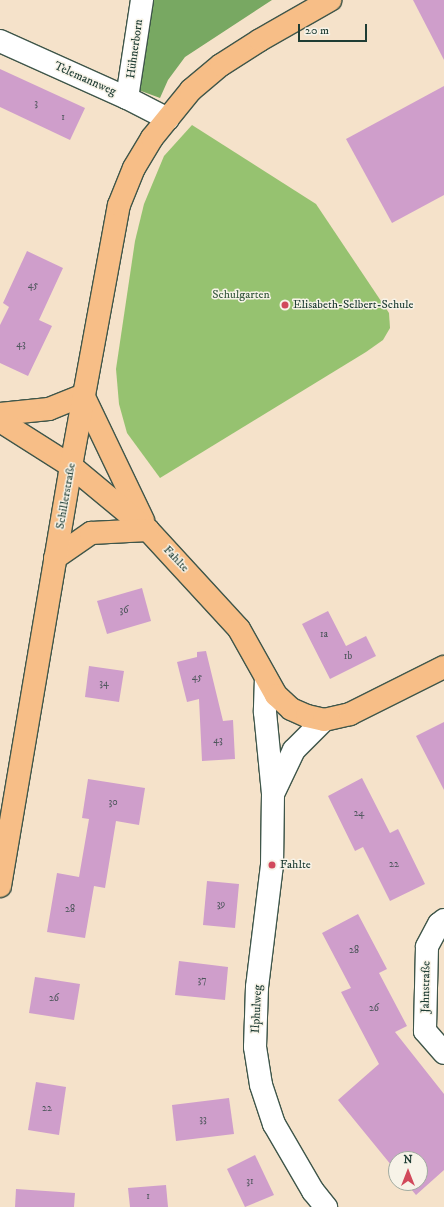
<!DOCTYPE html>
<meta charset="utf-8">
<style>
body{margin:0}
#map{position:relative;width:444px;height:1207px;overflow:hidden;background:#f5e2ca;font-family:"IM FELL DW Pica",serif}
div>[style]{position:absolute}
.green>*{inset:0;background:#96c270}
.forest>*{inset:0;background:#78a862}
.building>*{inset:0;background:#cf9ecb}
.roads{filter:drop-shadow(1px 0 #3f564a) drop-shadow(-1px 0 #3f564a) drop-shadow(0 1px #3f564a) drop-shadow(0 -1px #3f564a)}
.minor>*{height:22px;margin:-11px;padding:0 11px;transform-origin:11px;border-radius:11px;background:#fff}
.major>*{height:22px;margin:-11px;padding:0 11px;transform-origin:11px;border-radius:11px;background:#f7be87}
.dots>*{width:11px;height:11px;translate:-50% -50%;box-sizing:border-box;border:2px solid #f7f3e8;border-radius:50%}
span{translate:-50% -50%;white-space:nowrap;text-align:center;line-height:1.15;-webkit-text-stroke:3px #f7f3e8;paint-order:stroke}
.number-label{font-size:10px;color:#4b555a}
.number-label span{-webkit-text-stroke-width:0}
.street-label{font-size:12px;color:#1f3d34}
.park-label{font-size:12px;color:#3d5e43}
.poi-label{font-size:12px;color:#1f3d34}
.left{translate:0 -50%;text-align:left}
.north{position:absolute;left:388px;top:1151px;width:40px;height:40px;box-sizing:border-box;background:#f7f3e8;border:1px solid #a1aaa0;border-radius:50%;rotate:0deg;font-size:11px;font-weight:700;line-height:16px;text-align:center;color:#1f3d34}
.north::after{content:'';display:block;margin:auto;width:14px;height:18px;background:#d1495b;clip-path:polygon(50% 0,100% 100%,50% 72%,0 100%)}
.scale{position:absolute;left:298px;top:24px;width:69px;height:18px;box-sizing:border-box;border:2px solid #1f3d34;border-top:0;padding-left:5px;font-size:12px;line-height:14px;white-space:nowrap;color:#1f3d34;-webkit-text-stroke:3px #f7f3e8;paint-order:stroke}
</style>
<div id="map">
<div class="green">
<i style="clip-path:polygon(192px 125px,316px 204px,389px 313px,390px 328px,383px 340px,366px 352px,160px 478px,127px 433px,119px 404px,116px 369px,135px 241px,144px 204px,164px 156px)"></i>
</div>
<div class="forest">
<i style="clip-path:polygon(143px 0,272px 0,185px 57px,168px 80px,160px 98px,133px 88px)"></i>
</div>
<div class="building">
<i style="clip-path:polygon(413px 0,444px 0,444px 60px)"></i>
<i style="clip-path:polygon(0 69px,85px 108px,70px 140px,0 107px)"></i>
<i style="clip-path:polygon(444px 86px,444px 195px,392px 223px,346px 139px)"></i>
<i style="clip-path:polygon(27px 251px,63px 268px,39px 320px,52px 326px,28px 376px,0 363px,0 325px,9px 307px,3px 303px)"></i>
<i style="clip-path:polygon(142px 588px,151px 621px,107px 634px,97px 601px)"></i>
<i style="clip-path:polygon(328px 611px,346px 646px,366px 636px,376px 656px,330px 679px,302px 624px)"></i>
<i style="clip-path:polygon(206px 651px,223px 721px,233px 720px,235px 759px,202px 761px,199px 699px,187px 702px,177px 662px,197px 657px,197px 652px)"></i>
<i style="clip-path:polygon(89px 666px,124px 671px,119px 702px,85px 697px)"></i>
<i style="clip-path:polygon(444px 722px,444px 790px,416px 736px)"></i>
<i style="clip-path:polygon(362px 778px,390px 833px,398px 829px,425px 884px,390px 901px,363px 847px,355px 851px,328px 796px)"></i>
<i style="clip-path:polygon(88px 779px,145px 788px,139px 825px,116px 821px,105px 888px,94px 886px,85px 938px,47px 932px,57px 873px,79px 877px,89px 819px,82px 818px)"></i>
<i style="clip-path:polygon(207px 881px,239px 884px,235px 928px,203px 925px)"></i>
<i style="clip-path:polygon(358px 914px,387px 969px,379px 973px,407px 1026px,395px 1032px,444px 1094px,444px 1170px,416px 1195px,406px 1183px,420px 1183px,420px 1159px,396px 1159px,396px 1171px,338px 1100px,379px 1064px,341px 992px,351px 988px,322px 933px)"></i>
<i style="clip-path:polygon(179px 961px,228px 967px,225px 1000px,175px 995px)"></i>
<i style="clip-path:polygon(35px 977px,80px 984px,74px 1020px,29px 1013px)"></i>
<i style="clip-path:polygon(36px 1082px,66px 1087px,59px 1135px,28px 1130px)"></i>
<i style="clip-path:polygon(229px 1098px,234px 1134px,176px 1141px,172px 1105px)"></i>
<i style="clip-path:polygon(255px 1155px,274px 1195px,245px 1207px,227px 1169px)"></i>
<i style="clip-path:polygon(166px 1185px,168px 1207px,130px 1207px,128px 1188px)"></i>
<i style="clip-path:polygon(16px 1189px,75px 1193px,74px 1207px,15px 1207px)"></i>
</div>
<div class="roads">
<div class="minor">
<i style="left:0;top:41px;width:139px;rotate:24.2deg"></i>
<i style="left:127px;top:98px;width:46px;rotate:27.1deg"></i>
<i style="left:127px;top:98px;width:99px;rotate:-81.3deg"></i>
<i style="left:266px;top:678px;width:34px;rotate:92deg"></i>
<i style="left:265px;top:712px;width:82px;rotate:84.4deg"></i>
<i style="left:273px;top:794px;width:71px;rotate:90.8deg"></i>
<i style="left:272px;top:865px;width:123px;rotate:97deg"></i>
<i style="left:257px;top:987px;width:60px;rotate:91.9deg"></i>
<i style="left:255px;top:1047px;width:38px;rotate:81deg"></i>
<i style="left:261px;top:1085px;width:41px;rotate:71.6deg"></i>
<i style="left:274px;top:1124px;width:78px;rotate:59.8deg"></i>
<i style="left:313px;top:1191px;width:21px;rotate:51deg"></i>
<i style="left:273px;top:794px;width:49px;rotate:-64.5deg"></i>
<i style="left:294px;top:750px;width:42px;rotate:-45deg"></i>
<i style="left:444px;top:920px;width:6px;rotate:141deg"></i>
<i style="left:439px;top:924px;width:26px;rotate:118deg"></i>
<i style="left:427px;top:947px;width:84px;rotate:91.4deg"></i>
<i style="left:425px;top:1031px;width:29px;rotate:49deg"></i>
</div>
<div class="major">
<i style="left:83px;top:395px;width:139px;rotate:64.4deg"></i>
<i style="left:0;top:414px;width:49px;rotate:-5.8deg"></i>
<i style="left:49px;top:409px;width:37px;rotate:-22deg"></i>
<i style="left:0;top:421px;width:84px;rotate:32.4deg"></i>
<i style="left:71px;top:466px;width:100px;rotate:39.7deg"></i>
<i style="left:148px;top:530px;width:134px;rotate:47.4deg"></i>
<i style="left:239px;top:629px;width:76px;rotate:60.7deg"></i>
<i style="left:276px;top:695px;width:21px;rotate:43deg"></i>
<i style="left:291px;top:709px;width:17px;rotate:24deg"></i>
<i style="left:307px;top:716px;width:17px;rotate:13deg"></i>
<i style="left:324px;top:720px;width:27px;rotate:-13deg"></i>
<i style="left:350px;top:714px;width:105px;rotate:-26.6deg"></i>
<i style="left:55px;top:558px;width:44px;rotate:-34.8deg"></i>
<i style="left:91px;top:533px;width:57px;rotate:-3deg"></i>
<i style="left:0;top:886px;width:426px;rotate:-80.4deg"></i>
<i style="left:71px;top:466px;width:265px;rotate:-79.6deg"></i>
<i style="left:119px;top:205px;width:40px;rotate:-68deg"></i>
<i style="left:134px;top:168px;width:35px;rotate:-59deg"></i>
<i style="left:152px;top:138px;width:62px;rotate:-50.9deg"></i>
<i style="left:191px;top:90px;width:39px;rotate:-40deg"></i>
<i style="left:221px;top:65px;width:46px;rotate:-32.7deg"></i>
<i style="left:260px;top:40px;width:81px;rotate:-29.7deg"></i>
</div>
</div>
<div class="dots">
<i style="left:285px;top:305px;background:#d1495b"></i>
<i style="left:272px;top:865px;background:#d1495b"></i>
</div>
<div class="number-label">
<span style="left:36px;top:104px">3</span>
<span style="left:63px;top:118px">1</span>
<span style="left:33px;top:286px">45</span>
<span style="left:21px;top:345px">43</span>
<span style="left:124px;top:611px">36</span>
<span style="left:324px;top:635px">1a</span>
<span style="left:348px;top:657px">1b</span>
<span style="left:197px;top:678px">45</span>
<span style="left:104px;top:684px">34</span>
<span style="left:218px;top:741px">43</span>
<span style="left:113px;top:803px">30</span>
<span style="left:359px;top:814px">24</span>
<span style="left:394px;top:865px">22</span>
<span style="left:221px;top:905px">39</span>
<span style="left:70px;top:910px">28</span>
<span style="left:354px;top:951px">28</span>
<span style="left:202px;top:981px">37</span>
<span style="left:54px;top:999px">26</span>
<span style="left:374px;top:1009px">26</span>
<span style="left:47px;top:1109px">22</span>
<span style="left:203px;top:1120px">33</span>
<span style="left:250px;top:1182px">31</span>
<span style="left:148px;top:1197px">1</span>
</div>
<div class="street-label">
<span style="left:135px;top:49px;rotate:-82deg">Hühnerborn</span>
<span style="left:85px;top:79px;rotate:24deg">Telemannweg</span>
<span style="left:66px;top:496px;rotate:-80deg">Schillerstraße</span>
<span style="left:176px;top:559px;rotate:46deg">Fahlte</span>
<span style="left:426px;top:987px;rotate:-89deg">Jahnstraße</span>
<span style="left:257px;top:1009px;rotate:-87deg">Ilphulweg</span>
</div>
<div class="park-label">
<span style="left:241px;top:295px">Schulgarten</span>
</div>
<div class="poi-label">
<span class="left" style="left:293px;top:305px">Elisabeth-Selbert-Schule</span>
<span class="left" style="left:280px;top:865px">Fahlte</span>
</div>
<div class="north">N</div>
<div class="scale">20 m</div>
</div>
